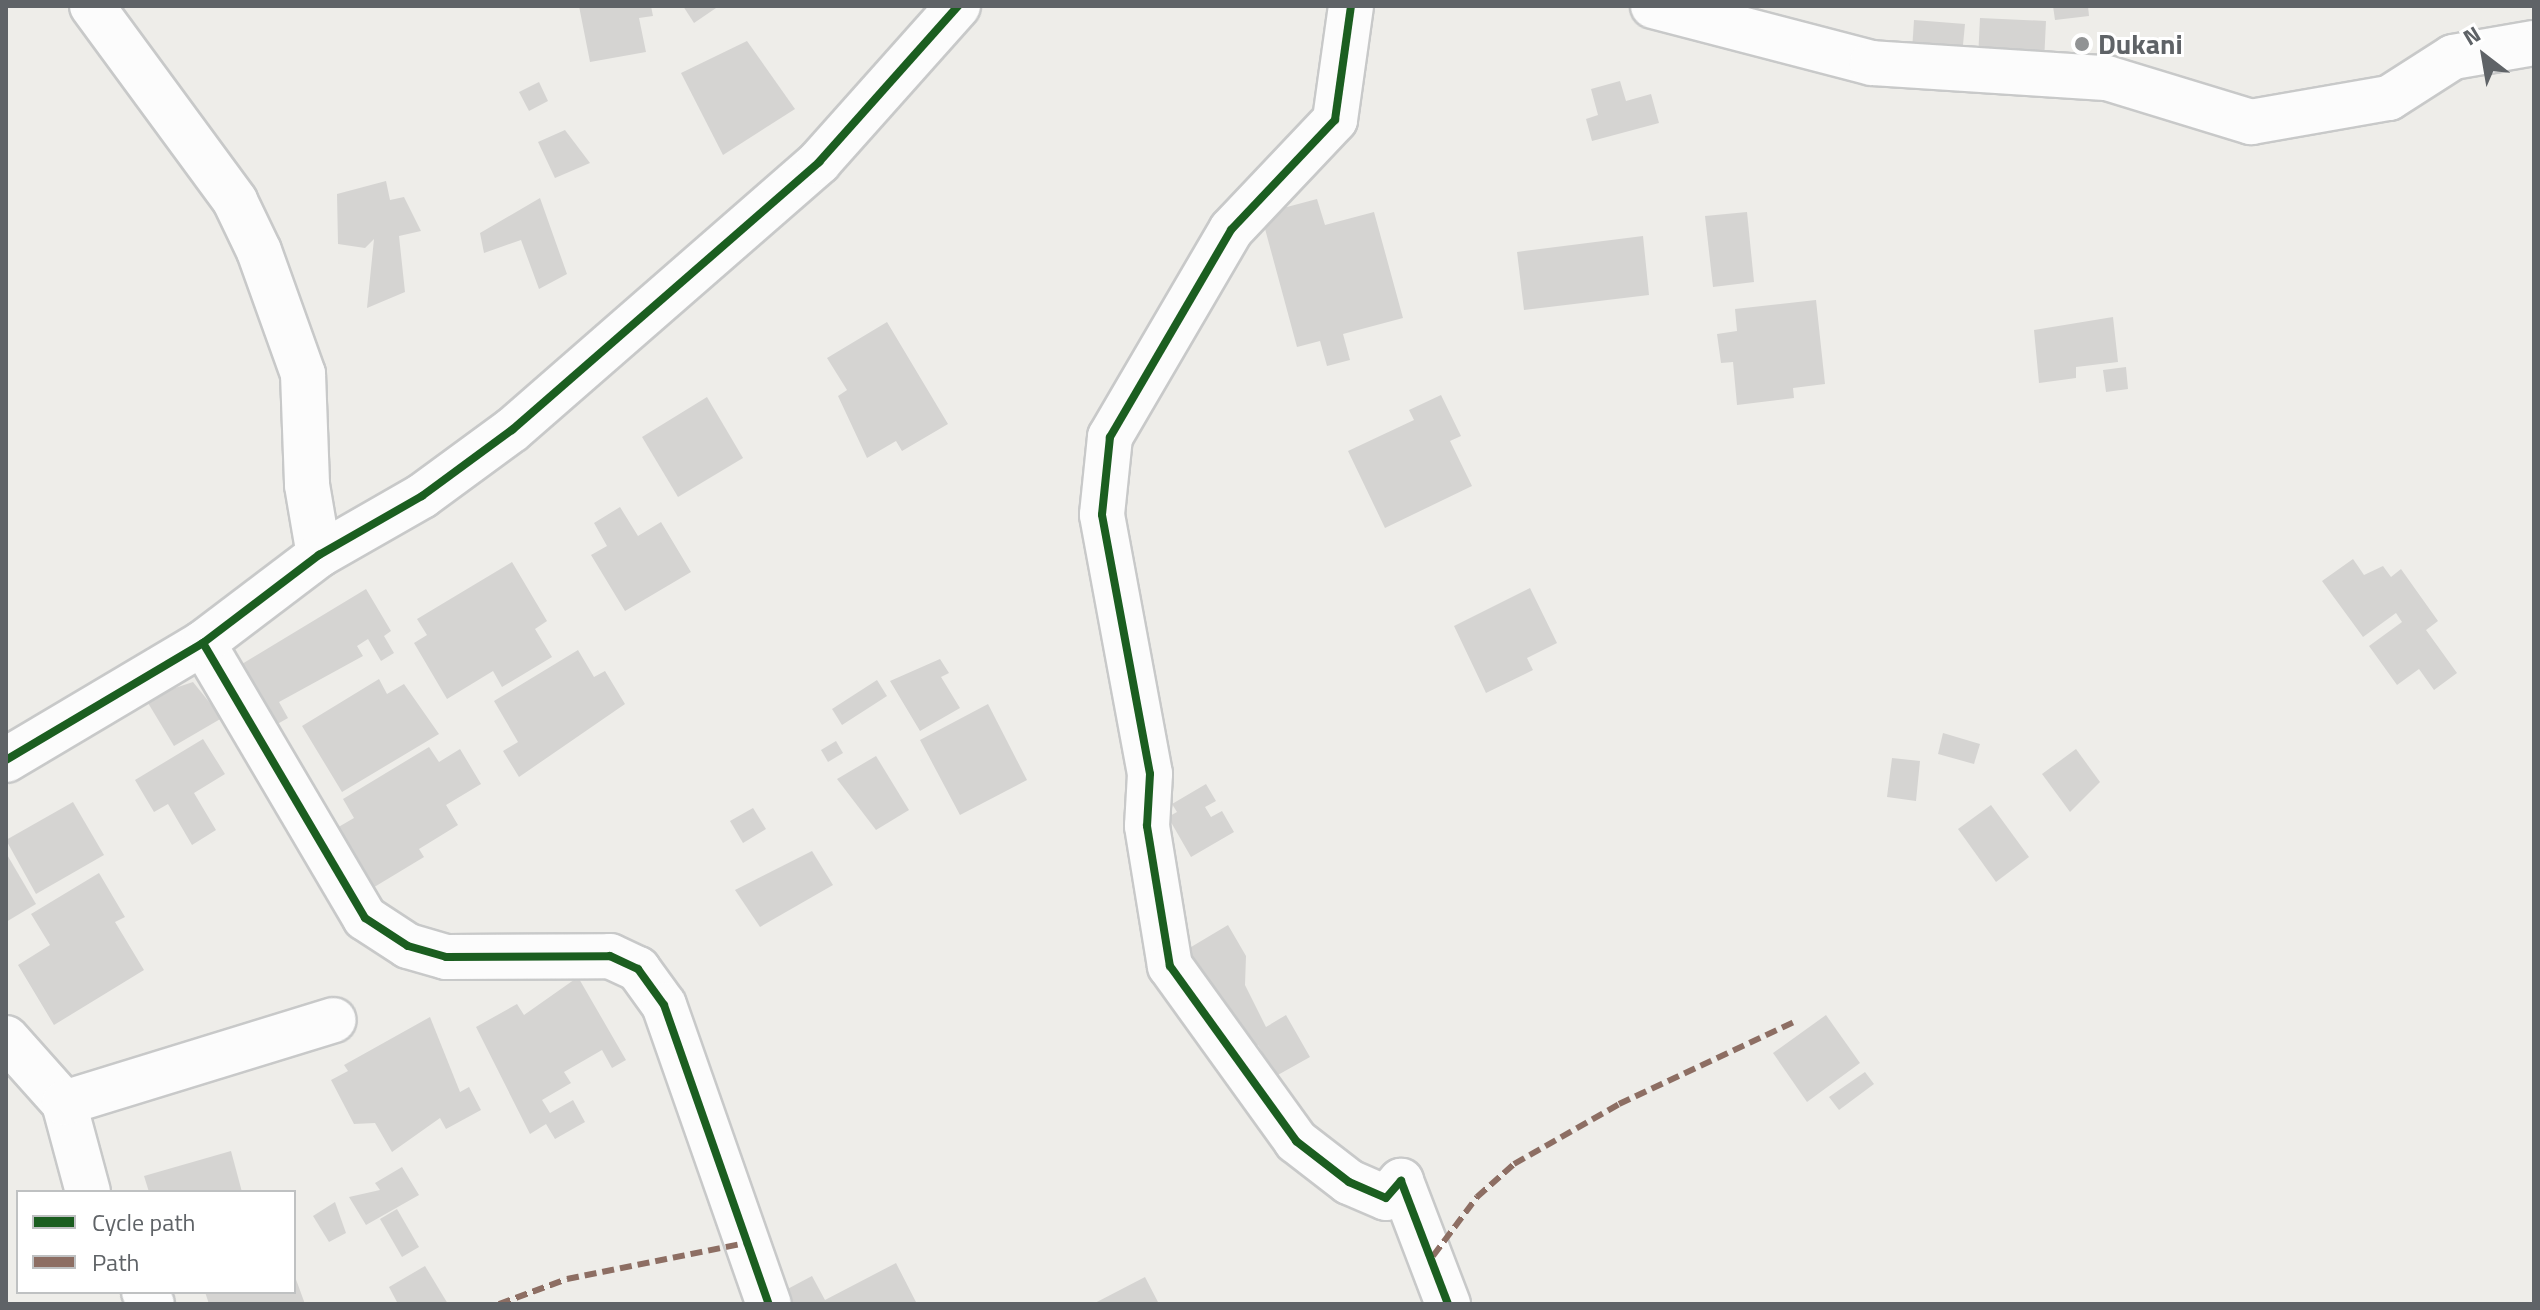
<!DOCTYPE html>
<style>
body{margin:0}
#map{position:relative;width:2540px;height:1310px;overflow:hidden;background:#eeede9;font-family:"Titillium Web",sans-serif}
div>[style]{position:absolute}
.building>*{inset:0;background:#d5d4d2}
.roads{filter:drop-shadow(2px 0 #c8c9c9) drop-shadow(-2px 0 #c8c9c9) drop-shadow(0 2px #c8c9c9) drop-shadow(0 -2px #c8c9c9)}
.minor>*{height:44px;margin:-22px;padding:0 22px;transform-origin:22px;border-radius:22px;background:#fcfcfc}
.quiet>*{height:6px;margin-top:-3px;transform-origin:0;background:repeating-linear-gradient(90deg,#8d6e63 0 12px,transparent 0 18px)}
.cycleway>*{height:8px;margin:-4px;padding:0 4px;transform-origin:4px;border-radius:4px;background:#1b5e20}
.dots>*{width:22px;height:22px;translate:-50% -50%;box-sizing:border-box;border:4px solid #fff;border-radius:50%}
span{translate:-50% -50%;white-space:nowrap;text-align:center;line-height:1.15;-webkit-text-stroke:6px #fff;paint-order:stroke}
.poi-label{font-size:28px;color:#5f6367;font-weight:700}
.left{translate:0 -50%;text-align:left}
.frame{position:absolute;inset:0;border:8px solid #5f6367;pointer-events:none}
.legend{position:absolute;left:16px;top:1190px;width:280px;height:104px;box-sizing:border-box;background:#fff;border:2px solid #bfc1c2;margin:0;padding:10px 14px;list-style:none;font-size:24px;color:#5f6367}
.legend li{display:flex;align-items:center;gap:16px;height:40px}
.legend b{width:40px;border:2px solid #bfc1c2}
.north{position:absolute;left:2444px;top:16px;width:80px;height:80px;-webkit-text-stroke:6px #fff;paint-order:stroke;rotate:329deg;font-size:22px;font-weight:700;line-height:32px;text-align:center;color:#5f6367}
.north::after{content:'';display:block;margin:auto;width:28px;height:36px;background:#5f6367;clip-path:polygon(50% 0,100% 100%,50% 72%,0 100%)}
</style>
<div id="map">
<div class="building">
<i style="clip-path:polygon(579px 6px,651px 6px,653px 16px,639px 18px,646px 52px,590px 62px)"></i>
<i style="clip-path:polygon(683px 6px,719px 6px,694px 23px)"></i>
<i style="clip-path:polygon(2053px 6px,2088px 6px,2089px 16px,2055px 20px)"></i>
<i style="clip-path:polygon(1980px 18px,2046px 21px,2044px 62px,1978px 59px)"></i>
<i style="clip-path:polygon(1914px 20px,1965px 24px,1962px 55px,1912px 51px)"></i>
<i style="clip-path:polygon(747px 41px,795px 109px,723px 155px,681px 73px)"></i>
<i style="clip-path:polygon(1620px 81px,1626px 101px,1651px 94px,1659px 123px,1592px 141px,1586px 119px,1598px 115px,1591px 89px)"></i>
<i style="clip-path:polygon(539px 82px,548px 101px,529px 111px,519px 92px)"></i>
<i style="clip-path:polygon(565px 130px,590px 163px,555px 178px,538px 142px)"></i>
<i style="clip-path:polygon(386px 181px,390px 200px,404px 197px,421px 231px,399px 236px,405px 292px,367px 308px,374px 239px,365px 248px,338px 244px,337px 194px)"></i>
<i style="clip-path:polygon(540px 198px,567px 274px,539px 289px,521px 240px,484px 253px,480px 233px)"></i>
<i style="clip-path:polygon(1317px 199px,1325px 225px,1374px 212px,1403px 318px,1343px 334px,1350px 360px,1327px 366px,1320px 341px,1297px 347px,1261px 214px)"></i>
<i style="clip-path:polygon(1747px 212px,1754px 282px,1713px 287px,1705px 216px)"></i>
<i style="clip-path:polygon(1643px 236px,1649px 295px,1524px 310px,1517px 252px)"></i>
<i style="clip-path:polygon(1816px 300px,1825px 384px,1793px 388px,1794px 398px,1737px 405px,1733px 362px,1721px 363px,1717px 334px,1737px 331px,1735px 309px)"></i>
<i style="clip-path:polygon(2113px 317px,2118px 362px,2076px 367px,2076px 378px,2039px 383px,2034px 330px)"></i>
<i style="clip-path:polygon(887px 322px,948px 424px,902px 451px,896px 441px,867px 458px,838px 396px,847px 390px,827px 358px)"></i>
<i style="clip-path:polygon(2126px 367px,2128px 389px,2106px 392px,2103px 370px)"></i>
<i style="clip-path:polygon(1441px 395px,1461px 436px,1450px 441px,1472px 486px,1385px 528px,1348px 451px,1414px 420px,1409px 410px)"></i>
<i style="clip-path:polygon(707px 397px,743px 458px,678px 497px,642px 437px)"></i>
<i style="clip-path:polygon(620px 507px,638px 536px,661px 522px,691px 572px,625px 611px,591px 555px,607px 546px,594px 523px)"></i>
<i style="clip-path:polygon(2353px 559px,2364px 575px,2383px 566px,2391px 577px,2401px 569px,2438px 621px,2426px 630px,2457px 673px,2434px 690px,2419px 669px,2397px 685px,2369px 646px,2402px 622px,2396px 613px,2363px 637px,2322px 581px)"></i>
<i style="clip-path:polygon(512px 562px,547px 621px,535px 629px,552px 657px,502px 687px,493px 671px,447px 699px,414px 643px,427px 635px,417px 619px)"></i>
<i style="clip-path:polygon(1530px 588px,1557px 643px,1527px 658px,1533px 670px,1486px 693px,1454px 626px)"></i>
<i style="clip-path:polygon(366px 589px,391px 631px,384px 636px,394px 653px,381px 661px,368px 639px,357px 646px,363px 656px,279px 702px,288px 718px,272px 727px,237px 667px)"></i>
<i style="clip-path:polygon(578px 650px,594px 677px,605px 671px,625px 704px,519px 777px,503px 751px,518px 742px,494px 701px)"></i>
<i style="clip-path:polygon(940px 659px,949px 673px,941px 677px,960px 708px,920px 731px,890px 681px)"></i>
<i style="clip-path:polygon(379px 679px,387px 694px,404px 684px,439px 734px,342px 792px,302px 726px)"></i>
<i style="clip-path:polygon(877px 680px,887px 696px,842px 725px,832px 709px)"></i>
<i style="clip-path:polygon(193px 682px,222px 718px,174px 746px,145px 698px)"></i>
<i style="clip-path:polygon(988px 704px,1027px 780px,960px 815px,920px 740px)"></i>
<i style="clip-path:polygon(1943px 733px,1980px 744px,1974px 764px,1938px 754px)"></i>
<i style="clip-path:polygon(203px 739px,225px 774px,194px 793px,216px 830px,192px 845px,168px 804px,154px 812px,135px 780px)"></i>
<i style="clip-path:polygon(836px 741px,843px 753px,828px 762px,821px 750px)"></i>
<i style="clip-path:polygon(429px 747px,439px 762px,460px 749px,481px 784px,446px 805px,458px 825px,419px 849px,424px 857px,371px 889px,335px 829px,354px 818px,343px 799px)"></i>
<i style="clip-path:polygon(2076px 749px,2100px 782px,2070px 812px,2042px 774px)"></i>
<i style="clip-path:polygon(876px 756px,909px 810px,876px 830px,837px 779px)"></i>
<i style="clip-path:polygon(1892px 758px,1920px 761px,1916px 801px,1887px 797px)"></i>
<i style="clip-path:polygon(1206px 784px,1216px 801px,1205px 807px,1211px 817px,1222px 811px,1234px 832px,1191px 857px,1168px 817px,1177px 812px,1172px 804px)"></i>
<i style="clip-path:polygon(73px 802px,104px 855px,36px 894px,6px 840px)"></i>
<i style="clip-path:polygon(1991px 805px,2029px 857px,1996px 882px,1958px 829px)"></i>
<i style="clip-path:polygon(753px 808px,766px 829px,743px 843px,730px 821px)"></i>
<i style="clip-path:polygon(812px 851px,833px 885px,760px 927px,735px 890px)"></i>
<i style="clip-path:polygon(6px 853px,36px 904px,6px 922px)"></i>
<i style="clip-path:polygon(99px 873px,125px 917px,115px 922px,144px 970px,54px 1025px,18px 965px,50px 945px,31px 914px)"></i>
<i style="clip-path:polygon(1228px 925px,1246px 956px,1245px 985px,1266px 1027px,1286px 1015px,1310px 1057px,1276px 1076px,1258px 1045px,1246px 1051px,1181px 953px)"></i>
<i style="clip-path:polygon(578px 977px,626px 1060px,612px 1068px,602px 1050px,564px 1072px,571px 1083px,542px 1100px,550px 1113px,573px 1100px,585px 1122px,555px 1139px,546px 1124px,530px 1134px,476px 1027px,517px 1004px,524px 1015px)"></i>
<i style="clip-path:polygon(1826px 1015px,1860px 1063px,1807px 1102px,1773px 1053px)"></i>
<i style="clip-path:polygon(430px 1017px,460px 1092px,469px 1087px,481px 1110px,446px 1129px,440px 1118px,392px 1152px,375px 1123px,354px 1124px,331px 1080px,348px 1071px,344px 1065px)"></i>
<i style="clip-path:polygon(1865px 1072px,1874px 1084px,1839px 1110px,1829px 1097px)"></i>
<i style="clip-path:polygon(231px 1151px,242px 1192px,149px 1192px,144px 1176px)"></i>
<i style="clip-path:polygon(402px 1167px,419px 1195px,366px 1225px,349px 1197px,380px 1190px,375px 1183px)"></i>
<i style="clip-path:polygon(335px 1202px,346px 1233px,329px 1242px,313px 1216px)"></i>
<i style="clip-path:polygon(397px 1209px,419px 1247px,402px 1257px,380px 1219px)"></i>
<i style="clip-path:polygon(896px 1263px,917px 1304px,786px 1304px,780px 1293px,812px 1276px,825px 1300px)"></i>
<i style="clip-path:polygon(425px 1266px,448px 1304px,398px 1304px,389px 1287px)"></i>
<i style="clip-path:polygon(294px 1274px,305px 1304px,209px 1304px,205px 1292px,294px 1292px)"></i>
<i style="clip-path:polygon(1145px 1277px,1159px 1304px,1093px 1304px)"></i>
</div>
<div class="roads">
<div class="minor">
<i style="left:92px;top:6px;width:242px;rotate:53.7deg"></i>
<i style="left:235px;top:201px;width:55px;rotate:64.4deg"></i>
<i style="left:259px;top:251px;width:131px;rotate:70.3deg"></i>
<i style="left:303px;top:374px;width:111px;rotate:87.9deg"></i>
<i style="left:307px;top:485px;width:71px;rotate:80.3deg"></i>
<i style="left:1351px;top:6px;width:115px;rotate:98deg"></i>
<i style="left:1335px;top:120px;width:151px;rotate:133.4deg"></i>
<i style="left:1231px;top:230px;width:240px;rotate:120.3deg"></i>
<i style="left:1110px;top:437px;width:78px;rotate:95.9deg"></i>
<i style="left:1102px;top:515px;width:263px;rotate:79.5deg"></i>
<i style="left:1150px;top:774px;width:52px;rotate:93.3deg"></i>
<i style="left:1147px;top:826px;width:142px;rotate:80.7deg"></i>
<i style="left:1170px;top:966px;width:216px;rotate:54.2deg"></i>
<i style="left:1296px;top:1141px;width:67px;rotate:37.7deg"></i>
<i style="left:1349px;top:1182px;width:40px;rotate:23.4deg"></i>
<i style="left:1386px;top:1198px;width:23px;rotate:-49deg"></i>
<i style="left:1401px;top:1181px;width:132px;rotate:69.1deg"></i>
<i style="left:1653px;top:6px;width:226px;rotate:14.6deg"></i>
<i style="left:1872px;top:63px;width:235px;rotate:3.7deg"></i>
<i style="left:2107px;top:78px;width:151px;rotate:17deg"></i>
<i style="left:2251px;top:122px;width:140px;rotate:-9.9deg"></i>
<i style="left:2389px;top:98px;width:76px;rotate:-32.6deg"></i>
<i style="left:2453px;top:57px;width:82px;rotate:-9.8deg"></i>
<i style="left:203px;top:643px;width:319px;rotate:59.5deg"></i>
<i style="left:365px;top:918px;width:51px;rotate:33.1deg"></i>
<i style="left:408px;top:946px;width:40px;rotate:16deg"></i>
<i style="left:446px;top:957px;width:164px;rotate:-0.3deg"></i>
<i style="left:610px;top:956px;width:31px;rotate:25deg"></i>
<i style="left:638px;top:969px;width:44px;rotate:54.2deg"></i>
<i style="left:664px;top:1005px;width:317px;rotate:70.7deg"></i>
<i style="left:6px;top:760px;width:229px;rotate:-30.7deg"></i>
<i style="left:203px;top:643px;width:146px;rotate:-37.2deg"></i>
<i style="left:319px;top:555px;width:119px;rotate:-29.8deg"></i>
<i style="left:422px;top:496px;width:112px;rotate:-36.3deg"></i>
<i style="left:512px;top:430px;width:408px;rotate:-41.1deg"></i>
<i style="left:819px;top:162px;width:209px;rotate:-48.3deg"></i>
<i style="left:6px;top:1038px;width:87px;rotate:48.3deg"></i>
<i style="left:64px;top:1103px;width:92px;rotate:74.9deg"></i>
<i style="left:64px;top:1103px;width:282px;rotate:-17.1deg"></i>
<i style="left:144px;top:1292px;width:14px;rotate:56deg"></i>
</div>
</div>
<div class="quiet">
<i style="left:1433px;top:1256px;width:74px;rotate:-53.3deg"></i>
<i style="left:1477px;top:1197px;width:50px;rotate:-41.7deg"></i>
<i style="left:1514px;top:1164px;width:121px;rotate:-29.7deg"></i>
<i style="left:1619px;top:1104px;width:193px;rotate:-25.1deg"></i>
<i style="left:499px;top:1304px;width:72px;rotate:-20.2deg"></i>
<i style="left:567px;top:1279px;width:183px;rotate:-11.4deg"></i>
</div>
<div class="cycleway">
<i style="left:1351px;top:6px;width:115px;rotate:98deg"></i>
<i style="left:1335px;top:120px;width:151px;rotate:133.4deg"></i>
<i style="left:1231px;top:230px;width:240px;rotate:120.3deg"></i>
<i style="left:1110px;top:437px;width:78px;rotate:95.9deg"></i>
<i style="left:1102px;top:515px;width:263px;rotate:79.5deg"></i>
<i style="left:1150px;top:774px;width:52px;rotate:93.3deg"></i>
<i style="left:1147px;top:826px;width:142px;rotate:80.7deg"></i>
<i style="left:1170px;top:966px;width:216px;rotate:54.2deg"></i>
<i style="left:1296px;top:1141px;width:67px;rotate:37.7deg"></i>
<i style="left:1349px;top:1182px;width:40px;rotate:23.4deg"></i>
<i style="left:1386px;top:1198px;width:23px;rotate:-49deg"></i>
<i style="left:1401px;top:1181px;width:132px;rotate:69.1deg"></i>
<i style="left:203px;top:643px;width:319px;rotate:59.5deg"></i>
<i style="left:365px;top:918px;width:51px;rotate:33.1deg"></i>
<i style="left:408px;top:946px;width:40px;rotate:16deg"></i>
<i style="left:446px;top:957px;width:164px;rotate:-0.3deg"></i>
<i style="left:610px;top:956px;width:31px;rotate:25deg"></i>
<i style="left:638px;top:969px;width:44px;rotate:54.2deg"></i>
<i style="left:664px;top:1005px;width:317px;rotate:70.7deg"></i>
<i style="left:6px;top:760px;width:229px;rotate:-30.7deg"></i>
<i style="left:203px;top:643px;width:146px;rotate:-37.2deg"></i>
<i style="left:319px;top:555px;width:119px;rotate:-29.8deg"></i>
<i style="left:422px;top:496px;width:112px;rotate:-36.3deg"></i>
<i style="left:512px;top:430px;width:408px;rotate:-41.1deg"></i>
<i style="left:819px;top:162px;width:209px;rotate:-48.3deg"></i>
</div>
<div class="dots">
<i style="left:2082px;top:44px;background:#919394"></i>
</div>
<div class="poi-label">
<span class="left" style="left:2098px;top:44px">Dukani</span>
</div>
<div class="frame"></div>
<ul class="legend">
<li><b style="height:10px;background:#1b5e20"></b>Cycle path</li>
<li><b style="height:10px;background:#8d6e63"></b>Path</li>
</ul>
<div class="north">N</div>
</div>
